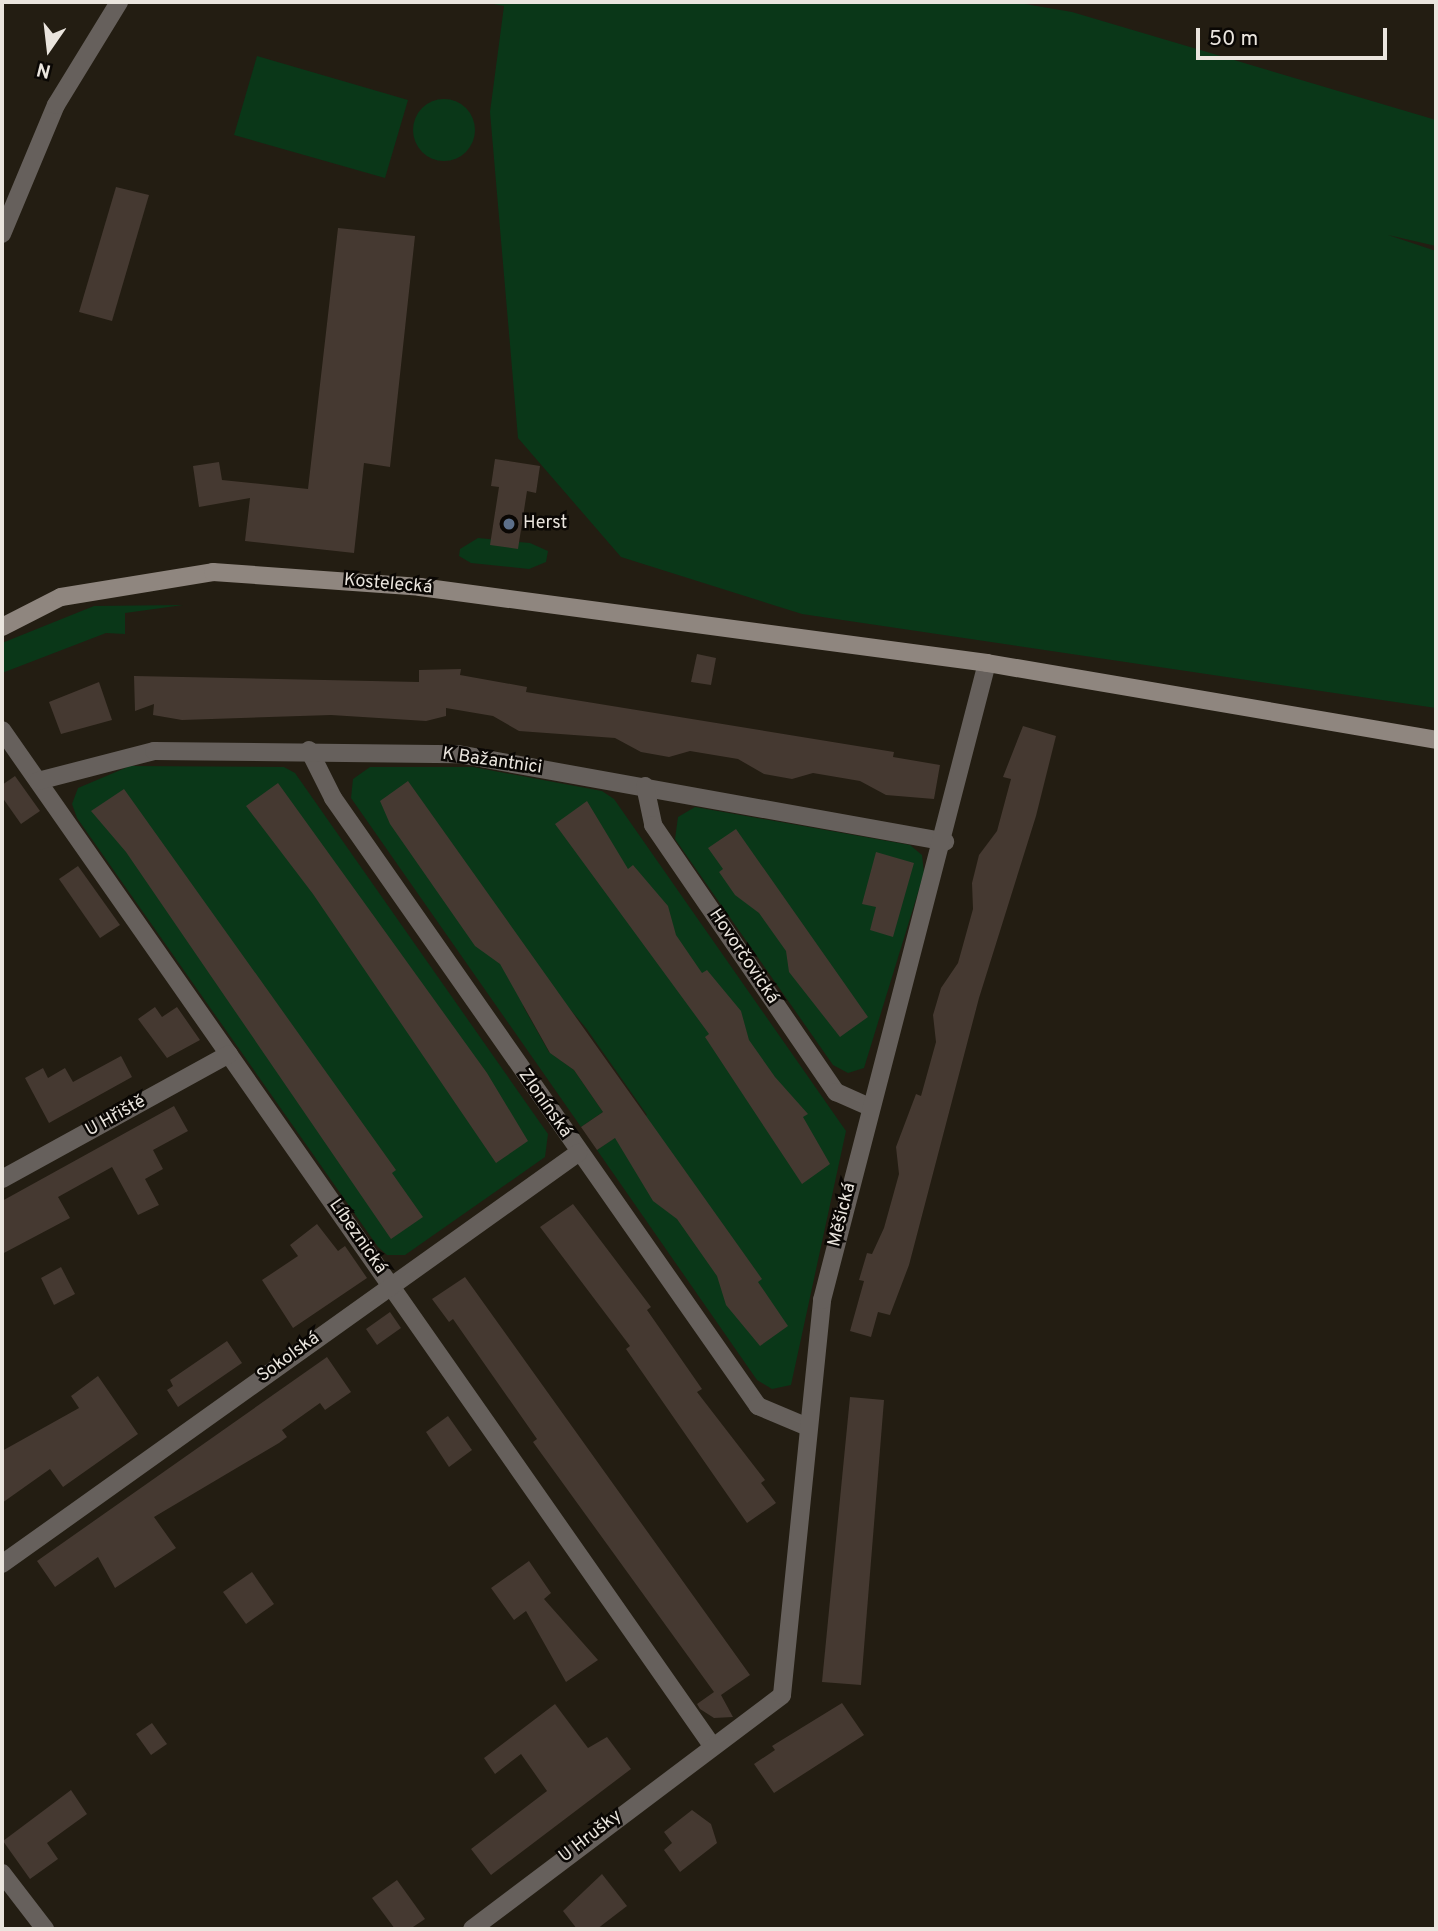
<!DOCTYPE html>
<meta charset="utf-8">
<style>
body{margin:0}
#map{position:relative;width:1438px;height:1931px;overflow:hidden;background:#231d12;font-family:Overpass,sans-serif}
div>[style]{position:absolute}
.green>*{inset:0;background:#0a3718}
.round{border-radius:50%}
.building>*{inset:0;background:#453931}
.street>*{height:18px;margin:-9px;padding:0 9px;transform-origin:9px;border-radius:9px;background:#66605c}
.secondary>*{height:18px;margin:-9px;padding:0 9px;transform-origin:9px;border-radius:9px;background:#8f867f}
.dots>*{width:19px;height:19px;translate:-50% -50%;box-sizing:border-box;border:4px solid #0a0704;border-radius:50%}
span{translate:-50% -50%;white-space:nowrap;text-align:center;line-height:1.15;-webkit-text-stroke:5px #0a0704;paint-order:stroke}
.poi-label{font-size:18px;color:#eae5de}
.left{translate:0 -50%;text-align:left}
.street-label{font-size:18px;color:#eae5de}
.frame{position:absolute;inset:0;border:4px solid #eae5de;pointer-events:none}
.north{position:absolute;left:14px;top:14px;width:70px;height:70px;-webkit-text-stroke:5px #0a0704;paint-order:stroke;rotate:194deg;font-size:19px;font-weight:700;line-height:28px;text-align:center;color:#eae5de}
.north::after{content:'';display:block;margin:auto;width:24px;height:32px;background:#eae5de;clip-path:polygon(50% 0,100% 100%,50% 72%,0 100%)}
.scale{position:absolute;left:1196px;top:28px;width:191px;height:32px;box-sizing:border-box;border:4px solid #eae5de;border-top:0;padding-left:9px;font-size:21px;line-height:24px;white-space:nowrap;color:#eae5de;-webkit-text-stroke:5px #0a0704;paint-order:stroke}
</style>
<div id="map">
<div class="green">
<i style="clip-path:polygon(483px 2px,1013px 2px,1072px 12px,1436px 120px,1436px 246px,1388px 235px,1436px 251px,1436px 708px,802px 614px,621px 557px,518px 438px,490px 112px,504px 6px)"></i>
<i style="clip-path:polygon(257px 56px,408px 100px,385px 178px,234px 135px)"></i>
<i class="round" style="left:413px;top:99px;width:62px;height:62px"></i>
<i style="clip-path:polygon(478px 538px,530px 543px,548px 551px,546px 562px,529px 569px,471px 563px,459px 556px,460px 549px)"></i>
<i style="clip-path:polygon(183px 605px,125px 613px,125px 634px,106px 633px,2px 673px,2px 643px,94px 606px)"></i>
<i style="clip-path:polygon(130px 766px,284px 767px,295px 773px,548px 1134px,545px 1157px,405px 1255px,387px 1255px,378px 1247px,77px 818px,72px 804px,78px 788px)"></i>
<i style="clip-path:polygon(370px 767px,473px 767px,602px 791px,614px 799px,846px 1131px,791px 1385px,772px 1389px,757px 1380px,597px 1150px,647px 1115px,586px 1028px,551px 987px,523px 1006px,549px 1052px,574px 1070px,603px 1112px,581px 1127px,351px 798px,353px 779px)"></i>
<i style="clip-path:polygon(695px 807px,910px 845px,922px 855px,924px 873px,864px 1068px,848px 1073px,833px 1065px,675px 839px,678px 817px)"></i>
</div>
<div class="building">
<i style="clip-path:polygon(116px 187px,149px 195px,112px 321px,79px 312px)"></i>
<i style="clip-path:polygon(338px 228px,415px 236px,390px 467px,364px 463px,354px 553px,245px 541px,250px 498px,199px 507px,193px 466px,219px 462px,222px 480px,308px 489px)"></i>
<i style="clip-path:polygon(495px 459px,540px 466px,536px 493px,527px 491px,518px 549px,490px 545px,499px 487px,491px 486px)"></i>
<i style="clip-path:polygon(697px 654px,716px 658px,711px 685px,691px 682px)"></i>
<i style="clip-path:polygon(461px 669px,460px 675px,527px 687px,526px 692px,894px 752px,893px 757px,940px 765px,934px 799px,886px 795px,860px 781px,813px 773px,792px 779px,764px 774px,738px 759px,690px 751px,669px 757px,641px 752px,615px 738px,519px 731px,493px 716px,446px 708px,446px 716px,426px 721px,331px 715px,182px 720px,153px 715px,154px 704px,135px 711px,134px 676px,419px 682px,419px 670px)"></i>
<i style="clip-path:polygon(99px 682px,112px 720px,61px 734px,49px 702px)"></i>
<i style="clip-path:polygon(1023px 726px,1056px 736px,1036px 816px,979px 998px,909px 1265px,890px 1315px,878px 1312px,871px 1337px,850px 1331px,864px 1281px,859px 1280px,867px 1253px,872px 1254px,884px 1228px,899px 1174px,896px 1147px,916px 1094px,921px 1096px,936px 1042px,933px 1015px,941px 988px,958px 963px,973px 909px,972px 883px,979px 855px,997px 831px,1011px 779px,1003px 777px)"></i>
<i style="clip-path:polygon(15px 776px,40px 811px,21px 824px,2px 797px,2px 785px)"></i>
<i style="clip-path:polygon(408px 781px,762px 1279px,758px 1282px,788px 1326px,760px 1346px,726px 1305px,717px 1276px,677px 1219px,653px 1201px,615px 1138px,597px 1150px,581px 1127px,603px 1112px,574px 1070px,550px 1053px,500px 964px,475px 946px,390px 824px,380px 801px)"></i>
<i style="clip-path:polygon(278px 783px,487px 1073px,528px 1141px,496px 1163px,313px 894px,246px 806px)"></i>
<i style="clip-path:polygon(124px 789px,396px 1170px,392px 1173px,423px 1217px,391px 1239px,126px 852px,91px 811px)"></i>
<i style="clip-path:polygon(587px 801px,628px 869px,633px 865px,668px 906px,676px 935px,702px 973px,707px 970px,741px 1011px,749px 1040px,775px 1077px,808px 1114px,803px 1117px,830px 1164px,802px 1184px,705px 1037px,709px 1034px,555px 824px)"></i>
<i style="clip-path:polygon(736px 829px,868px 1017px,840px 1037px,789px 972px,786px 951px,759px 913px,735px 895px,719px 872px,723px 869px,708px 848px)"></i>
<i style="clip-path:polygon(876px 852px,914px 863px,893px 937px,870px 930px,876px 907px,862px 904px)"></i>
<i style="clip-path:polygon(78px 866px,120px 925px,100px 938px,59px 879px)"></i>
<i style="clip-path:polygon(155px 1007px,162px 1017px,177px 1007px,200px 1040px,167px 1058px,138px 1019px)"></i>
<i style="clip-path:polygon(121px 1056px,132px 1077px,49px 1123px,25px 1078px,43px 1068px,48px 1078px,65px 1068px,73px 1082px)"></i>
<i style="clip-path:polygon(174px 1106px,188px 1131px,153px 1150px,163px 1169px,145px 1179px,159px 1205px,138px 1215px,112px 1167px,58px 1197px,70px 1218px,2px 1254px,2px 1201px)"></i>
<i style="clip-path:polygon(573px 1204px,651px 1307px,647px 1310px,702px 1389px,697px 1392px,765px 1480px,761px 1483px,776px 1503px,747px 1523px,626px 1349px,630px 1346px,540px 1227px)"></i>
<i style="clip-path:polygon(317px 1224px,338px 1251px,345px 1246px,367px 1278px,293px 1328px,262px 1280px,298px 1256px,290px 1245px)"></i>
<i style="clip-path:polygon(61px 1267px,75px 1294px,54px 1305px,41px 1278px)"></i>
<i style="clip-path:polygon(465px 1277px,750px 1675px,721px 1695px,733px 1717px,714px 1718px,700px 1709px,697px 1704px,714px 1692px,533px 1442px,537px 1439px,453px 1319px,449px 1322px,432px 1299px)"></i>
<i style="clip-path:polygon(390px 1312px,401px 1328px,377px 1345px,366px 1329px)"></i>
<i style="clip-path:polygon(227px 1341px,242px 1363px,178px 1407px,167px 1390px,173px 1386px,170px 1380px)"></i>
<i style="clip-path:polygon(327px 1357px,351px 1392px,325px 1410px,320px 1403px,282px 1430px,287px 1437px,279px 1443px,154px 1517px,176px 1548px,115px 1588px,98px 1557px,55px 1587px,37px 1561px)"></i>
<i style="clip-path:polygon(98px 1376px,138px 1434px,63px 1487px,50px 1469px,2px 1503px,2px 1451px,79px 1408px,71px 1396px)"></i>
<i style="clip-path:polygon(850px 1397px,884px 1400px,861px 1685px,822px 1682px)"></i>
<i style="clip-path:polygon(448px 1416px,472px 1450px,449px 1467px,426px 1432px)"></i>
<i style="clip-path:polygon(529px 1561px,551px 1593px,544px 1599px,598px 1660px,566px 1682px,526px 1611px,514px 1620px,491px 1588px)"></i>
<i style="clip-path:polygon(252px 1572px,274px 1604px,246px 1624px,223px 1592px)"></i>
<i style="clip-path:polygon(842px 1703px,864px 1735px,774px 1793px,754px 1764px,775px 1750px,772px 1746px)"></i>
<i style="clip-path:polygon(555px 1704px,588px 1748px,607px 1737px,631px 1769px,491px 1875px,471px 1849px,547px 1791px,521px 1754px,495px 1774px,484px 1758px)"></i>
<i style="clip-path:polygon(152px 1723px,167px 1744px,151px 1755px,136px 1734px)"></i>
<i style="clip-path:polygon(71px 1790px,87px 1814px,47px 1843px,58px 1859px,30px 1879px,3px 1841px)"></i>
<i style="clip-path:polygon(692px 1810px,711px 1824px,717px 1843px,680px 1872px,664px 1850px,672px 1843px,664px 1832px)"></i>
<i style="clip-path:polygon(602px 1874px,627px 1906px,597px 1929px,577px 1929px,563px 1911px)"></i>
<i style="clip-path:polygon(397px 1880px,425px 1919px,410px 1929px,395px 1929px,372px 1898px)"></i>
</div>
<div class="street">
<i style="left:2px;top:234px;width:140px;rotate:-67.3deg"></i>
<i style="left:56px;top:105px;width:121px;rotate:-58.5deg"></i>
<i style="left:2px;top:730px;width:1237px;rotate:55.04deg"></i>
<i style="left:309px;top:750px;width:54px;rotate:63.4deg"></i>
<i style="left:333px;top:798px;width:742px;rotate:55.05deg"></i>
<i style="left:758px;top:1406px;width:54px;rotate:22.8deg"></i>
<i style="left:38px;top:781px;width:120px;rotate:-14.5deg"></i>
<i style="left:154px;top:751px;width:304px;rotate:0.6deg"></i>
<i style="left:458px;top:754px;width:495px;rotate:10.2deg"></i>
<i style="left:645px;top:786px;width:40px;rotate:78deg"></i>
<i style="left:653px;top:825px;width:324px;rotate:55.6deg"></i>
<i style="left:836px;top:1092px;width:36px;rotate:24deg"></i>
<i style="left:2px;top:1179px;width:259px;rotate:-28.8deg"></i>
<i style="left:2px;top:1564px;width:708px;rotate:-35.51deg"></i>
<i style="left:2px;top:1873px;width:71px;rotate:52.5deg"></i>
<i style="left:472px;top:1929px;width:388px;rotate:-37deg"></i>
<i style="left:782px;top:1695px;width:397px;rotate:-84.2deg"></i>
<i style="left:822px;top:1300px;width:658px;rotate:-75.48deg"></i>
</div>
<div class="secondary">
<i style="left:2px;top:627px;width:66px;rotate:-27deg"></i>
<i style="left:61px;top:597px;width:154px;rotate:-9.3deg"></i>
<i style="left:213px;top:572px;width:208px;rotate:4.1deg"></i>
<i style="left:420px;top:587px;width:572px;rotate:7.63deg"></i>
<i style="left:987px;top:663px;width:456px;rotate:9.7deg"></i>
</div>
<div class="dots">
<i style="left:509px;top:524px;background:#5c6f8a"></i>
</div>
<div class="poi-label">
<span class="left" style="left:523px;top:524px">Herst</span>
</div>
<div class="street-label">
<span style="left:388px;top:585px;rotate:5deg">Kostelecká</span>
<span style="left:492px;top:762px;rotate:8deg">K Bažantnici</span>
<span style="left:743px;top:957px;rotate:56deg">Hovorčovická</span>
<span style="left:544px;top:1104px;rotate:55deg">Zlonínská</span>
<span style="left:116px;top:1117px;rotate:-29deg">U Hřiště</span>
<span style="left:843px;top:1215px;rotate:-76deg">Měšická</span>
<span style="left:357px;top:1237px;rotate:55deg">Líbeznická</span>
<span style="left:289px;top:1358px;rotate:-36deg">Sokolská</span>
<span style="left:591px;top:1837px;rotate:-38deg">U Hrušky</span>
</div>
<div class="frame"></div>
<div class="north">N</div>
<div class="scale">50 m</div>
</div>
